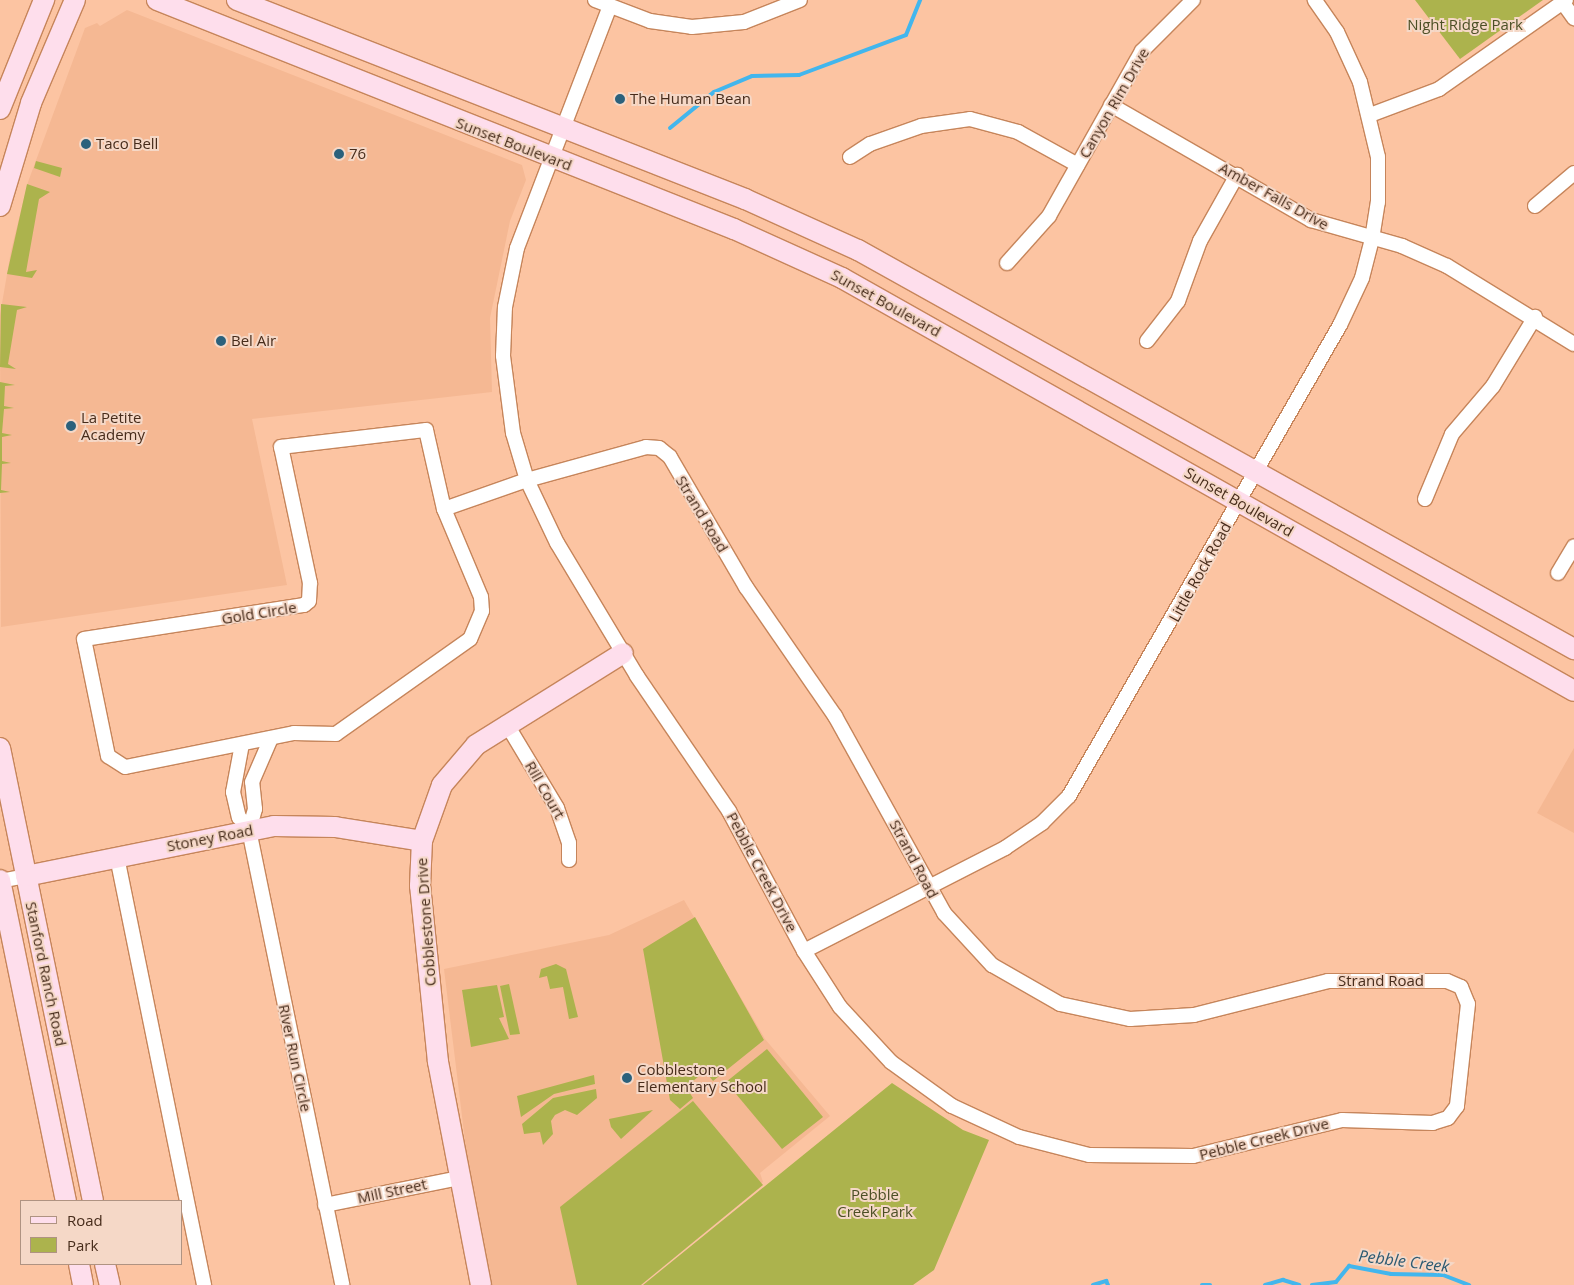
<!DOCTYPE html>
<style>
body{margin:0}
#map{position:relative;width:1574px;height:1285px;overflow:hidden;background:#fcc4a2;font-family:"Open Sans",sans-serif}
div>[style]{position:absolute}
.built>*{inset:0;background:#f5b893}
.green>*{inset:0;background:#acb34d}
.stream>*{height:4px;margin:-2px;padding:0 2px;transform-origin:2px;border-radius:2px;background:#42b6ed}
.roads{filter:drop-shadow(1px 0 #c6855b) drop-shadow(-1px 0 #c6855b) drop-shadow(0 1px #c6855b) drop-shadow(0 -1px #c6855b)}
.street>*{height:14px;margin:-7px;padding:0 7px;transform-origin:7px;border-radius:7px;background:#fff}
.secondary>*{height:20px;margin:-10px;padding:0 10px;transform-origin:10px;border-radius:10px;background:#fedeec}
.dots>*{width:14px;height:14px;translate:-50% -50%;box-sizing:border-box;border:2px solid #f5d8c7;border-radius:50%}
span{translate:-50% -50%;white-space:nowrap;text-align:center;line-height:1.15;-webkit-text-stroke:4px #f5d8c7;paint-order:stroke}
.park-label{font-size:15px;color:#4c4f25}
.poi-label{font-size:15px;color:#472c1b}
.left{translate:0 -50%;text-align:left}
.street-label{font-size:15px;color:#472c1b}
.water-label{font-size:16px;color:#2c5a72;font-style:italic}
.legend{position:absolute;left:20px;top:1200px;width:162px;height:65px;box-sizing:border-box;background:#f5d8c7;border:1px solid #af9382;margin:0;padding:6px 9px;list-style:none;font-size:15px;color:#472c1b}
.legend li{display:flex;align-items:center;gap:10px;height:25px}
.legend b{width:25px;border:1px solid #af9382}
</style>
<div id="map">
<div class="built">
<i style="clip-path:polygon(127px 10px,522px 165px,526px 180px,510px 221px,490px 318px,492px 392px,252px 419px,287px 585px,1px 627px,0 315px,11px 251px,28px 182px,85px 28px,97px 23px,100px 26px)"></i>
<i style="clip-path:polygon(1574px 748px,1574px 833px,1537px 813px)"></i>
<i style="clip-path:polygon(684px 900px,765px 1039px,830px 1116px,760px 1173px,763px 1182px,640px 1285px,492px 1285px,468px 1165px,444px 969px,609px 935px)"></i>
</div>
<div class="green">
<i style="clip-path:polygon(1415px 0,1543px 0,1460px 59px)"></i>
<i style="clip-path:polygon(36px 161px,62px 168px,60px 177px,34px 168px)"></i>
<i style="clip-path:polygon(27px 184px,50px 192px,39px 199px,26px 272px,37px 270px,32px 278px,7px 274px)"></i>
<i style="clip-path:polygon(1px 304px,27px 307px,17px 310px,8px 364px,16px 369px,0 367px)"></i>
<i style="clip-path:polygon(0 382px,15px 385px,5px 386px,4px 406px,14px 408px,4px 409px,2px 433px,12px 435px,2px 437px,2px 461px,11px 463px,2px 464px,1px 490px,10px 492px,0 493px)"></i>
<i style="clip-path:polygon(695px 917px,764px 1040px,713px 1081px,705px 1071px,686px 1087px,693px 1098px,680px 1109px,670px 1100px,643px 949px)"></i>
<i style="clip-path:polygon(556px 964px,566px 969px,578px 1017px,569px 1019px,563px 987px,550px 989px,547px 976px,539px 978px,541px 969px)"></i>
<i style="clip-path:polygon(509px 984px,520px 1034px,510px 1035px,500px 986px)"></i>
<i style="clip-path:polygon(497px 985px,504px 1017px,499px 1018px,509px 1039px,471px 1047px,462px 990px)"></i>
<i style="clip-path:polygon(767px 1049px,823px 1117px,782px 1149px,726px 1082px)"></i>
<i style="clip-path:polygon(594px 1075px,595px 1084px,554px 1094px,521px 1117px,517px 1096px)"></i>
<i style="clip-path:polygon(892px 1083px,963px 1130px,989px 1140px,934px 1270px,913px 1285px,643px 1285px)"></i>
<i style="clip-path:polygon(596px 1089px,597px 1098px,577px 1115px,565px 1110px,555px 1115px,551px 1121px,553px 1134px,543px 1145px,540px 1132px,524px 1134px,522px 1124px,553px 1098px)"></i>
<i style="clip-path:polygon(693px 1101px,763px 1185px,641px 1285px,577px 1285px,560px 1207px)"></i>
<i style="clip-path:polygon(653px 1110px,621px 1139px,611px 1127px,609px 1119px)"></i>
</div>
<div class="stream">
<i style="left:670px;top:128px;width:57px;rotate:-39.3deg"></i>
<i style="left:714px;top:92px;width:41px;rotate:-22.8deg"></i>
<i style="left:752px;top:76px;width:47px;rotate:-1.2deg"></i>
<i style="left:799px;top:75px;width:114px;rotate:-20.5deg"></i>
<i style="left:906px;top:35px;width:38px;rotate:-68deg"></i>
<i style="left:1093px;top:1285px;width:14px;rotate:-17deg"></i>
<i style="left:1106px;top:1281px;width:4px;rotate:63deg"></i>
<i style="left:1202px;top:1285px;width:8px"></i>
<i style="left:1265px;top:1285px;width:19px;rotate:-16deg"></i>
<i style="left:1283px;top:1280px;width:17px;rotate:17deg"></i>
<i style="left:1312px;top:1285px;width:24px;rotate:-7deg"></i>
<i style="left:1336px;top:1282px;width:21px;rotate:-51deg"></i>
<i style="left:1349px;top:1266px;width:43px;rotate:10.8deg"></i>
<i style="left:1391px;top:1274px;width:52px;rotate:1.1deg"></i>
<i style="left:1443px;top:1275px;width:28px;rotate:21deg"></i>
</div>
<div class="roads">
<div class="street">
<i style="left:595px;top:0;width:59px;rotate:20.9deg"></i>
<i style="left:650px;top:21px;width:42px;rotate:8.1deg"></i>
<i style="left:692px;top:27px;width:52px;rotate:-5.5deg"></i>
<i style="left:744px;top:22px;width:60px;rotate:-21.4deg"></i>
<i style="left:1563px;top:3px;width:19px;rotate:54deg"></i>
<i style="left:1111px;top:105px;width:231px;rotate:29.9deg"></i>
<i style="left:1311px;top:220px;width:95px;rotate:15.9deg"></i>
<i style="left:1402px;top:246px;width:49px;rotate:24deg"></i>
<i style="left:1447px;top:266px;width:149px;rotate:31.6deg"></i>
<i style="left:1370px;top:115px;width:74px;rotate:-20.6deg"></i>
<i style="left:1439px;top:89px;width:155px;rotate:-35deg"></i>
<i style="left:850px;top:157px;width:24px;rotate:-33deg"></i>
<i style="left:870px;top:144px;width:54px;rotate:-19.4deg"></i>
<i style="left:921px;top:126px;width:49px;rotate:-8.1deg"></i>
<i style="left:970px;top:119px;width:50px;rotate:15.2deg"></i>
<i style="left:1018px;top:132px;width:68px;rotate:28.8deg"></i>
<i style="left:1535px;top:206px;width:51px;rotate:-40.2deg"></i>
<i style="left:1007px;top:263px;width:63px;rotate:-48.2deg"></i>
<i style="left:1049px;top:216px;width:189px;rotate:-60.6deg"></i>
<i style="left:1142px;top:51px;width:72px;rotate:-45deg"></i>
<i style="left:1147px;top:341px;width:51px;rotate:-52.2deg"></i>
<i style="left:1178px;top:301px;width:64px;rotate:-69.9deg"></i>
<i style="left:1200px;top:241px;width:76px;rotate:-60.7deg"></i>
<i style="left:426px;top:430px;width:81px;rotate:77.2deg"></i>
<i style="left:444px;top:509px;width:95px;rotate:67.2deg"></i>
<i style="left:481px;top:597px;width:14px;rotate:86deg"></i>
<i style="left:482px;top:611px;width:30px;rotate:113deg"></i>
<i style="left:470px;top:639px;width:164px;rotate:144.7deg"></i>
<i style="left:336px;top:734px;width:42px;rotate:-178.6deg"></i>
<i style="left:294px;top:733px;width:172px;rotate:168.6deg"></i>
<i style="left:125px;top:767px;width:20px;rotate:-147deg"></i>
<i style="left:108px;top:756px;width:119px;rotate:-101.6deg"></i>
<i style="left:84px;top:639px;width:223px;rotate:-8.8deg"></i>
<i style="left:304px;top:605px;width:6px;rotate:-39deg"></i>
<i style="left:309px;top:601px;width:18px;rotate:-87deg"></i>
<i style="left:310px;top:583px;width:139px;rotate:-102deg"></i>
<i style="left:281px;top:447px;width:146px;rotate:-6.7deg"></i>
<i style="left:1425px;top:499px;width:70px;rotate:-67.4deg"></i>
<i style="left:1452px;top:434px;width:63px;rotate:-49.5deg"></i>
<i style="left:1493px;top:386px;width:81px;rotate:-58.7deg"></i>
<i style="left:444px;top:509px;width:88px;rotate:-19.3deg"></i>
<i style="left:527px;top:480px;width:123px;rotate:-15.5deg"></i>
<i style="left:646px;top:447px;width:13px;rotate:4deg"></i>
<i style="left:659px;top:448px;width:14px;rotate:39deg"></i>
<i style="left:670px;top:457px;width:151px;rotate:59.7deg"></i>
<i style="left:746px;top:587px;width:157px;rotate:55.4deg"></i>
<i style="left:835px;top:716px;width:225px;rotate:61deg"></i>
<i style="left:944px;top:913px;width:71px;rotate:47.3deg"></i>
<i style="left:992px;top:965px;width:78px;rotate:29.8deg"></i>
<i style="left:1060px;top:1004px;width:72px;rotate:12.1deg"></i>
<i style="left:1130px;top:1019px;width:64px;rotate:-3.6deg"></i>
<i style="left:1194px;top:1015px;width:138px;rotate:-14.2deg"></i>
<i style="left:1328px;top:981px;width:119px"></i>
<i style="left:1447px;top:981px;width:15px;rotate:23deg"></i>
<i style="left:1461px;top:987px;width:18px;rotate:68deg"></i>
<i style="left:1468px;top:1004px;width:103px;rotate:96.2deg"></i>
<i style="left:1457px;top:1106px;width:15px;rotate:127deg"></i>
<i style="left:1448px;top:1118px;width:16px;rotate:162deg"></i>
<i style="left:1433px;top:1123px;width:91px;rotate:-178.1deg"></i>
<i style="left:1342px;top:1120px;width:153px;rotate:166.4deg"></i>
<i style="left:1193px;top:1156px;width:104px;rotate:-179.4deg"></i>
<i style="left:1089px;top:1155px;width:72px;rotate:-165.6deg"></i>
<i style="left:1019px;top:1137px;width:74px;rotate:-155.2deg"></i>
<i style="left:952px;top:1106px;width:75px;rotate:-144.2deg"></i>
<i style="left:891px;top:1062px;width:75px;rotate:-132.8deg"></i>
<i style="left:840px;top:1007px;width:67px;rotate:-122.7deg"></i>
<i style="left:804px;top:951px;width:159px;rotate:-118.2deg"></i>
<i style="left:729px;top:811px;width:163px;rotate:-124.3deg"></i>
<i style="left:637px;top:676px;width:155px;rotate:-121deg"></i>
<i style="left:557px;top:543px;width:70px;rotate:-115.5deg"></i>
<i style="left:527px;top:480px;width:49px;rotate:-106.6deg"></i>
<i style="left:513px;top:433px;width:78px;rotate:-97.4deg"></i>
<i style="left:503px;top:356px;width:49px;rotate:-87.7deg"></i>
<i style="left:505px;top:307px;width:60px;rotate:-78.5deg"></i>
<i style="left:517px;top:248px;width:259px;rotate:-69deg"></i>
<i style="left:1558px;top:573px;width:31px;rotate:-59deg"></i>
<i style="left:506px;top:723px;width:99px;rotate:59deg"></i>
<i style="left:557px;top:808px;width:37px;rotate:71deg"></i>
<i style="left:569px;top:843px;width:17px;rotate:90deg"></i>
<i style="left:242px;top:744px;width:49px;rotate:100.6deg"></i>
<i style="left:233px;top:792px;width:26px;rotate:77deg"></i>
<i style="left:239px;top:817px;width:16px;rotate:52deg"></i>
<i style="left:249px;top:830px;width:22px;rotate:-74deg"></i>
<i style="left:255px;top:809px;width:27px;rotate:-96deg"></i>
<i style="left:252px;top:782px;width:48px;rotate:-66.6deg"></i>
<i style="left:249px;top:830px;width:464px;rotate:78.4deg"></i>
<i style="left:117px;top:857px;width:437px;rotate:78.5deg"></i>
<i style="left:0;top:881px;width:26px;rotate:-11deg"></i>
<i style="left:804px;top:951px;width:226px;rotate:-27.1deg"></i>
<i style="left:1005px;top:848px;width:45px;rotate:-34deg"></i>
<i style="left:1042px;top:823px;width:38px;rotate:-45deg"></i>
<i style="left:1069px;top:796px;width:543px;rotate:-60.09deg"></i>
<i style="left:1340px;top:325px;width:52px;rotate:-64.9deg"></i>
<i style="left:1362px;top:278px;width:40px;rotate:-75.6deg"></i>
<i style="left:1372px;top:239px;width:37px;rotate:-81deg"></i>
<i style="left:1378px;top:202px;width:45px;rotate:-90deg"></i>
<i style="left:1378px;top:157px;width:77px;rotate:-103.5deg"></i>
<i style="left:1360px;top:82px;width:55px;rotate:-114.7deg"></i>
<i style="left:1337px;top:32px;width:39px;rotate:-125deg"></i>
<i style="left:325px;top:1205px;width:137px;rotate:-11.4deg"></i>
</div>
<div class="secondary">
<i style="left:157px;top:0;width:621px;rotate:21.65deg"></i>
<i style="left:734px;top:229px;width:119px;rotate:24.4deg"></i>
<i style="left:842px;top:278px;width:840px;rotate:29.43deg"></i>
<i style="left:237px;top:0;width:546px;rotate:21.39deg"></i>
<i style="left:745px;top:199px;width:124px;rotate:24.3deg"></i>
<i style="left:858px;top:250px;width:820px;rotate:29.13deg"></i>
<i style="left:0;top:109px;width:118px;rotate:-68deg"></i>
<i style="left:0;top:206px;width:108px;rotate:-73.2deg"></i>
<i style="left:31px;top:103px;width:112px;rotate:-66.9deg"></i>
<i style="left:0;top:748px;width:462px;rotate:78.4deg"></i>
<i style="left:26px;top:876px;width:253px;rotate:-11.4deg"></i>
<i style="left:274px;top:826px;width:61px;rotate:0.9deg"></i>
<i style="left:335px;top:827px;width:88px;rotate:9.1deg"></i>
<i style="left:0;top:880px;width:328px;rotate:78.4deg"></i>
<i style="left:79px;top:1264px;width:21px;rotate:79deg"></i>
<i style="left:105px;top:1264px;width:22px;rotate:77deg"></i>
<i style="left:481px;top:1285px;width:227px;rotate:-100.9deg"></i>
<i style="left:438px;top:1062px;width:177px;rotate:-95.8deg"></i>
<i style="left:420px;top:886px;width:45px;rotate:-87.5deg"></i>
<i style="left:422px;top:841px;width:59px;rotate:-70.3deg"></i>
<i style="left:442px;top:785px;width:52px;rotate:-49.6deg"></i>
<i style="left:476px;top:745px;width:173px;rotate:-32deg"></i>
</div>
</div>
<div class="dots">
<i style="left:620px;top:99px;background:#2b617c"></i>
<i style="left:86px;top:144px;background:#2b617c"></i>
<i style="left:339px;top:154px;background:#2b617c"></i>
<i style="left:221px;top:341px;background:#2b617c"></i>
<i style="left:71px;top:426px;background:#2b617c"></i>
<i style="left:627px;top:1078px;background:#2b617c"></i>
</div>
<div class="park-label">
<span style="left:1465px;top:25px">Night Ridge Park</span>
<span style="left:875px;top:1203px">Pebble<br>Creek Park</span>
</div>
<div class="poi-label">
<span class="left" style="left:630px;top:99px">The Human Bean</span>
<span class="left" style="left:96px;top:144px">Taco Bell</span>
<span class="left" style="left:349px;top:154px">76</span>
<span class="left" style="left:231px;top:341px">Bel Air</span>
<span class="left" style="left:81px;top:426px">La Petite<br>Academy</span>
<span class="left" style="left:637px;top:1078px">Cobblestone<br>Elementary School</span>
</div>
<div class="street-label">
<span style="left:1114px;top:103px;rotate:-60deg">Canyon Rim Drive</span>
<span style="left:514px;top:144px;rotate:21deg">Sunset Boulevard</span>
<span style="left:1274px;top:196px;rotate:29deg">Amber Falls Drive</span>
<span style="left:886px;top:303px;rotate:29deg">Sunset Boulevard</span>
<span style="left:1239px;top:502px;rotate:30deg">Sunset Boulevard</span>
<span style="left:702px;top:514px;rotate:59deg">Strand Road</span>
<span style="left:1200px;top:572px;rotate:-61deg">Little Rock Road</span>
<span style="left:259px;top:613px;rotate:-9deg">Gold Circle</span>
<span style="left:545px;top:790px;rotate:60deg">Rill Court</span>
<span style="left:210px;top:838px;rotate:-11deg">Stoney Road</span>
<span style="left:914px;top:859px;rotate:62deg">Strand Road</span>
<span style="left:762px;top:872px;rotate:62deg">Pebble Creek Drive</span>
<span style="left:426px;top:922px;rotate:-94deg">Cobblestone Drive</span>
<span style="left:46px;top:974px;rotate:78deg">Stanford Ranch Road</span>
<span style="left:1381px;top:981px">Strand Road</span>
<span style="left:295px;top:1058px;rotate:78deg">River Run Circle</span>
<span style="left:1264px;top:1139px;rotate:-14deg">Pebble Creek Drive</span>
<span style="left:392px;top:1191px;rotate:-12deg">Mill Street</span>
</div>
<div class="water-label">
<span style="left:1404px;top:1261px;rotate:7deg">Pebble Creek</span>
</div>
<ul class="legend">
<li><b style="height:6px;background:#fedeec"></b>Road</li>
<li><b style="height:14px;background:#acb34d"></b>Park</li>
</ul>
</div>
